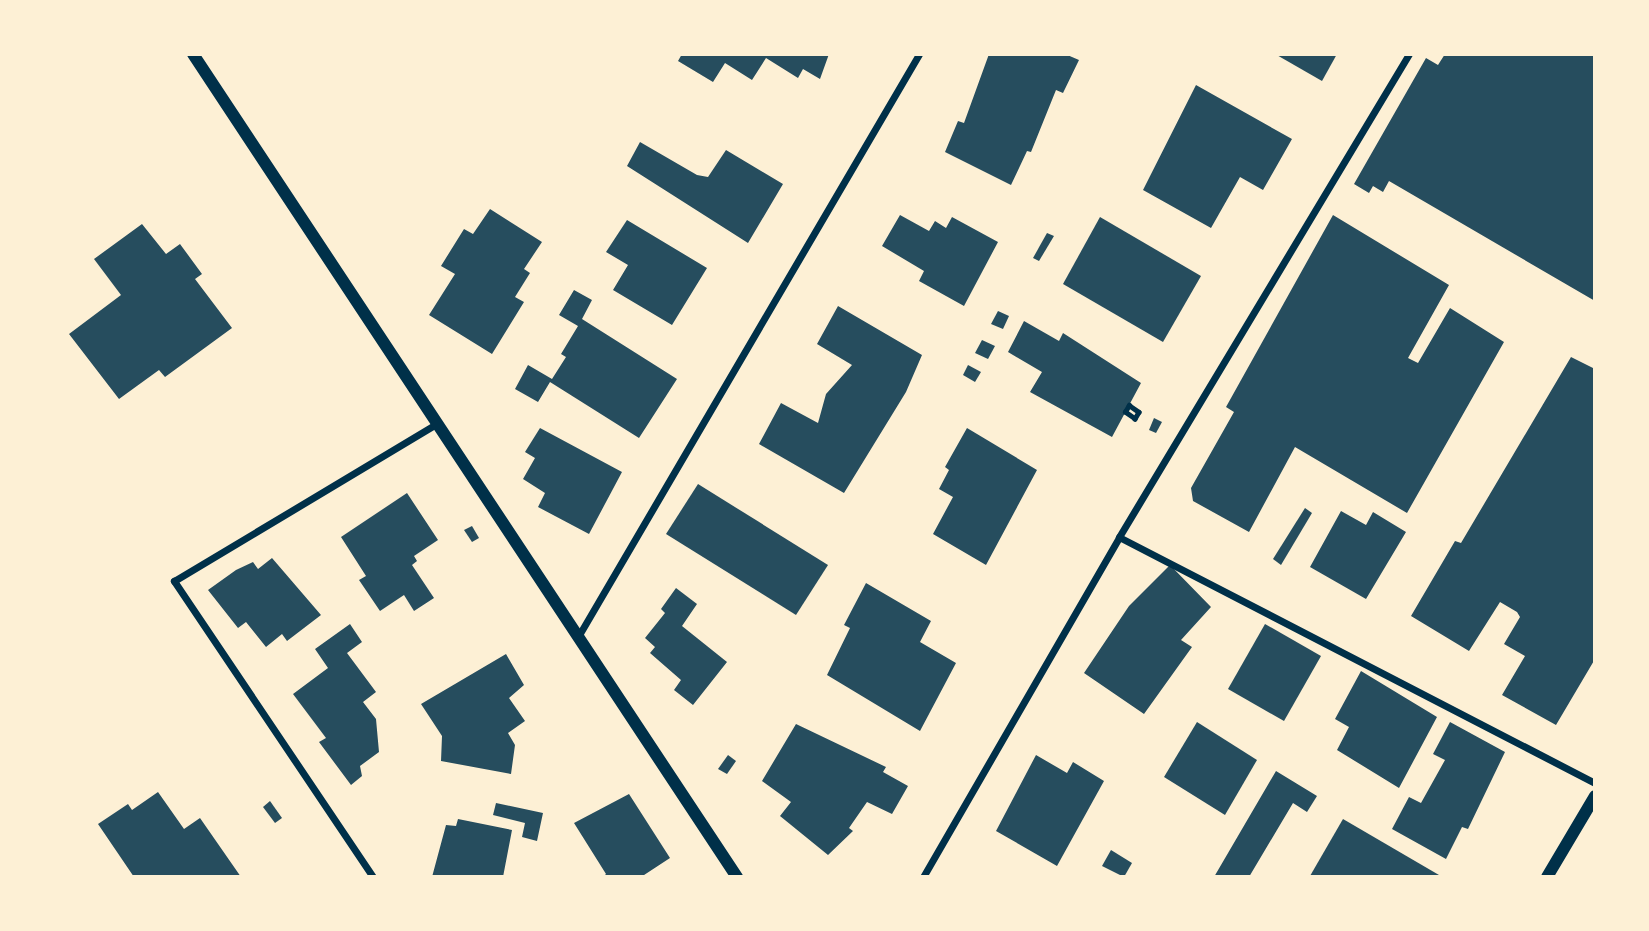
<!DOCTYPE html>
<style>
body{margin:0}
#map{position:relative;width:1649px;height:931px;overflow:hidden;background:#fdf0d5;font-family:"Libre Baskerville",serif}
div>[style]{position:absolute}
.building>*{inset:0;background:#264d5e}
.path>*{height:4.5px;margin:-2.25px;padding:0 2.25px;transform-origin:2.25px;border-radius:2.25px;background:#003049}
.minor>*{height:7px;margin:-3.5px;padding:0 3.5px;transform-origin:3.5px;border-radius:3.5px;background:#003049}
.tertiary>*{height:12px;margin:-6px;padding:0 6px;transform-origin:6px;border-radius:6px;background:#003049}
span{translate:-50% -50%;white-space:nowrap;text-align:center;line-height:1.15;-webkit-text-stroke:7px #fdf0d5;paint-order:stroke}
.frame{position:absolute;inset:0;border:56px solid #fdf0d5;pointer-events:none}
</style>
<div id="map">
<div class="building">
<i style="clip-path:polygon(682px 54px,829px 54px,820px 79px,803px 69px,798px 78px,766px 58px,752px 80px,725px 63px,713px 82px,678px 61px)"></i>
<i style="clip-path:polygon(989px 54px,1065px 54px,1079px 60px,1063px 93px,1056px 90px,1031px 152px,1027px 151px,1011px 185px,945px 152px,958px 121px,964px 123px)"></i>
<i style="clip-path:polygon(1275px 54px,1337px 54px,1322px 81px)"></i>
<i style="clip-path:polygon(1445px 54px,1595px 54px,1595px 301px,1389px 181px,1383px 192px,1373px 186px,1369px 193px,1354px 184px,1426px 58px,1438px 65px)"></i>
<i style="clip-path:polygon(1196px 85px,1292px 139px,1263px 190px,1240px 177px,1211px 228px,1143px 190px)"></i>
<i style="clip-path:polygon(640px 142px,697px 175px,708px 177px,726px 150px,783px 184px,748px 243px,627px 166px)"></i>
<i style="clip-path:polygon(490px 209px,542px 242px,524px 269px,530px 273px,515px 297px,524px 302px,492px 354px,429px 315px,455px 274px,441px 266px,464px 229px,473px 234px)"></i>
<i style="clip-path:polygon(900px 215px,929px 231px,935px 221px,946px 228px,952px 217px,998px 242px,964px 306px,919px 281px,924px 271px,882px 246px)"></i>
<i style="clip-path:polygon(1333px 215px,1449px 285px,1408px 358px,1418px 363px,1450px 308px,1504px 342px,1407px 513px,1295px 447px,1249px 532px,1193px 501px,1191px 488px,1234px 412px,1226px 407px)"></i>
<i style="clip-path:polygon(1100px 217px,1201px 276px,1163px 342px,1063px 284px)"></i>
<i style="clip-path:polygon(627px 220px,707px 268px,672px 325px,613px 290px,628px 265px,606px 252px)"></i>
<i style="clip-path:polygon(142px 224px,166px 254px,180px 244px,202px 274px,195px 279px,232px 328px,165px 377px,159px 370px,119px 399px,69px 334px,121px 295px,94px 259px)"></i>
<i style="clip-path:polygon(1047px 233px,1054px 236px,1039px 261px,1033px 258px)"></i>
<i style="clip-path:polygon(574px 290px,592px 300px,582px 319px,677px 379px,639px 438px,550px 382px,538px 402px,515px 389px,528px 365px,552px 379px,566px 357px,561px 354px,578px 326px,559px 315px)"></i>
<i style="clip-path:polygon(838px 306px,922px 355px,906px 392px,844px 493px,759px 444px,781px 403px,818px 423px,826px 394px,852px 365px,817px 344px)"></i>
<i style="clip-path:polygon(998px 311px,1009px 316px,1003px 329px,991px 324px)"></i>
<i style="clip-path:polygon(1024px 321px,1059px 341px,1063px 333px,1141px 383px,1112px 437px,1030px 392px,1042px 372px,1008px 352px)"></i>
<i style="clip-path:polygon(982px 340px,995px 346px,988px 359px,975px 353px)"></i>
<i style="clip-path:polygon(1571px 357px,1595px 369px,1595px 659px,1556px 725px,1502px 695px,1525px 656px,1504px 644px,1520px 617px,1517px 612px,1500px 602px,1469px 651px,1411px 616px,1455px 541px,1461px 543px)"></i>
<i style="clip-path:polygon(968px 365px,981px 372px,975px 382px,963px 375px)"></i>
<i style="clip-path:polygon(1154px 418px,1162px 422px,1156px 433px,1149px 430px)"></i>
<i style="clip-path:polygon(540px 428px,622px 472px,589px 534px,538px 507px,545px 493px,523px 479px,535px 458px,525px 452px)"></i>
<i style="clip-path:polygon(967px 428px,1037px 470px,986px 565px,933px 534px,953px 497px,939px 489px,949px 470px,945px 467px)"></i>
<i style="clip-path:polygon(698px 484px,828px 565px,796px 615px,666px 534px)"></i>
<i style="clip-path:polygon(407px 493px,438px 540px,414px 556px,417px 561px,412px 565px,434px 598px,414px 611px,404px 595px,380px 611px,359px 580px,366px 576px,341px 537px)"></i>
<i style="clip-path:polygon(1305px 508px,1312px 513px,1281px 565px,1273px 559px)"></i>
<i style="clip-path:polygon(1341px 511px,1366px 525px,1373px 512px,1406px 532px,1366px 599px,1310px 567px)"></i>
<i style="clip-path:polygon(472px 526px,479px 538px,472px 542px,464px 530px)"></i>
<i style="clip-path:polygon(272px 558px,321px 615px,287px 641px,282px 634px,266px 647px,246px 622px,238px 628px,208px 590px,236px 570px,253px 562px,258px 569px)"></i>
<i style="clip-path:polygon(1170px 565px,1211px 607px,1181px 640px,1192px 647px,1144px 714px,1084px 673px,1129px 606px)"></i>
<i style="clip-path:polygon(866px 583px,931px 621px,920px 642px,956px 663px,920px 731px,827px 675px,850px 628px,844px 625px)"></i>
<i style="clip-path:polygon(676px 588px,697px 604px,682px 626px,727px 662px,693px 705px,674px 690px,681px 680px,650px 653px,655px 647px,645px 638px,665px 613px,661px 609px)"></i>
<i style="clip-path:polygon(350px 624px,362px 642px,347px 653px,376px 692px,363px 702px,376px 719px,379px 752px,360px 766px,362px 776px,351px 785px,319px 742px,326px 738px,293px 694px,328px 668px,315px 649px)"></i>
<i style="clip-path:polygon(1265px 624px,1321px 656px,1284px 721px,1228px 689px)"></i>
<i style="clip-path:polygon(506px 654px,524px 685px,509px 698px,525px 721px,508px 733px,515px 745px,511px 774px,441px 761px,442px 736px,421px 704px)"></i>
<i style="clip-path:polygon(1361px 671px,1437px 717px,1399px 788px,1337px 750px,1349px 727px,1335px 719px)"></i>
<i style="clip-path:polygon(1197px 722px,1257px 760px,1225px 815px,1164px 777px)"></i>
<i style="clip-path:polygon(1450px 722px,1505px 752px,1468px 829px,1462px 827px,1446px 859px,1392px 829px,1409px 797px,1421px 803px,1445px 760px,1433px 754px)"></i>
<i style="clip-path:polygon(796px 724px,886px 767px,883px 772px,908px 786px,892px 814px,867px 802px,849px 828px,853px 831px,828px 855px,780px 816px,791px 802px,762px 781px)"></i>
<i style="clip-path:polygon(728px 755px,736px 761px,727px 774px,718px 769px)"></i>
<i style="clip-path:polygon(1036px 755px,1067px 773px,1073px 762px,1104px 781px,1057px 866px,996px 831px)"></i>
<i style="clip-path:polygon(1276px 771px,1317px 796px,1307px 812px,1293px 803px,1249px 877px,1214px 877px)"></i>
<i style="clip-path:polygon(158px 792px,184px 829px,200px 818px,241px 877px,134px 877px,98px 824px,128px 804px,132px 810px)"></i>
<i style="clip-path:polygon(629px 794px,670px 858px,641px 877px,603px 877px,606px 874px,574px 823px)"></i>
<i style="clip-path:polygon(270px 801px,282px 818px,275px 823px,263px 807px)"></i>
<i style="clip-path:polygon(496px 803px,543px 813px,537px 841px,522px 837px,525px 823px,493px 815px)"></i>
<i style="clip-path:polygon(458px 819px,512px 830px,503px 877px,432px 877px,446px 825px,456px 826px)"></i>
<i style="clip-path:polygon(1343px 819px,1439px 875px,1438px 877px,1310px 876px)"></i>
<i style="clip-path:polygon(1111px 850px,1132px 863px,1124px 877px,1102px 866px)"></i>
</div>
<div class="path">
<i style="left:1129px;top:405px;width:12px;rotate:35deg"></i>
<i style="left:1139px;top:412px;width:8px;rotate:120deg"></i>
<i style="left:1135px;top:419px;width:12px;rotate:-145deg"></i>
<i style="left:1125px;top:412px;width:8px;rotate:-60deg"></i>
</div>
<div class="minor">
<i style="left:1119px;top:537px;width:536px;rotate:27.33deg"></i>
<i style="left:579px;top:635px;width:673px;rotate:-59.66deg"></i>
<i style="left:373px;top:877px;width:357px;rotate:-123.9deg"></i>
<i style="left:174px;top:581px;width:305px;rotate:-30.9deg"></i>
<i style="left:923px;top:877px;width:392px;rotate:-60deg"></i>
<i style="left:1119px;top:537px;width:563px;rotate:-59.02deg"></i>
</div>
<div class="tertiary">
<i style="left:193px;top:54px;width:987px;rotate:56.54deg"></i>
<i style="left:1547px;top:877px;width:94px;rotate:-59.3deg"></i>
</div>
<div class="frame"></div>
</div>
